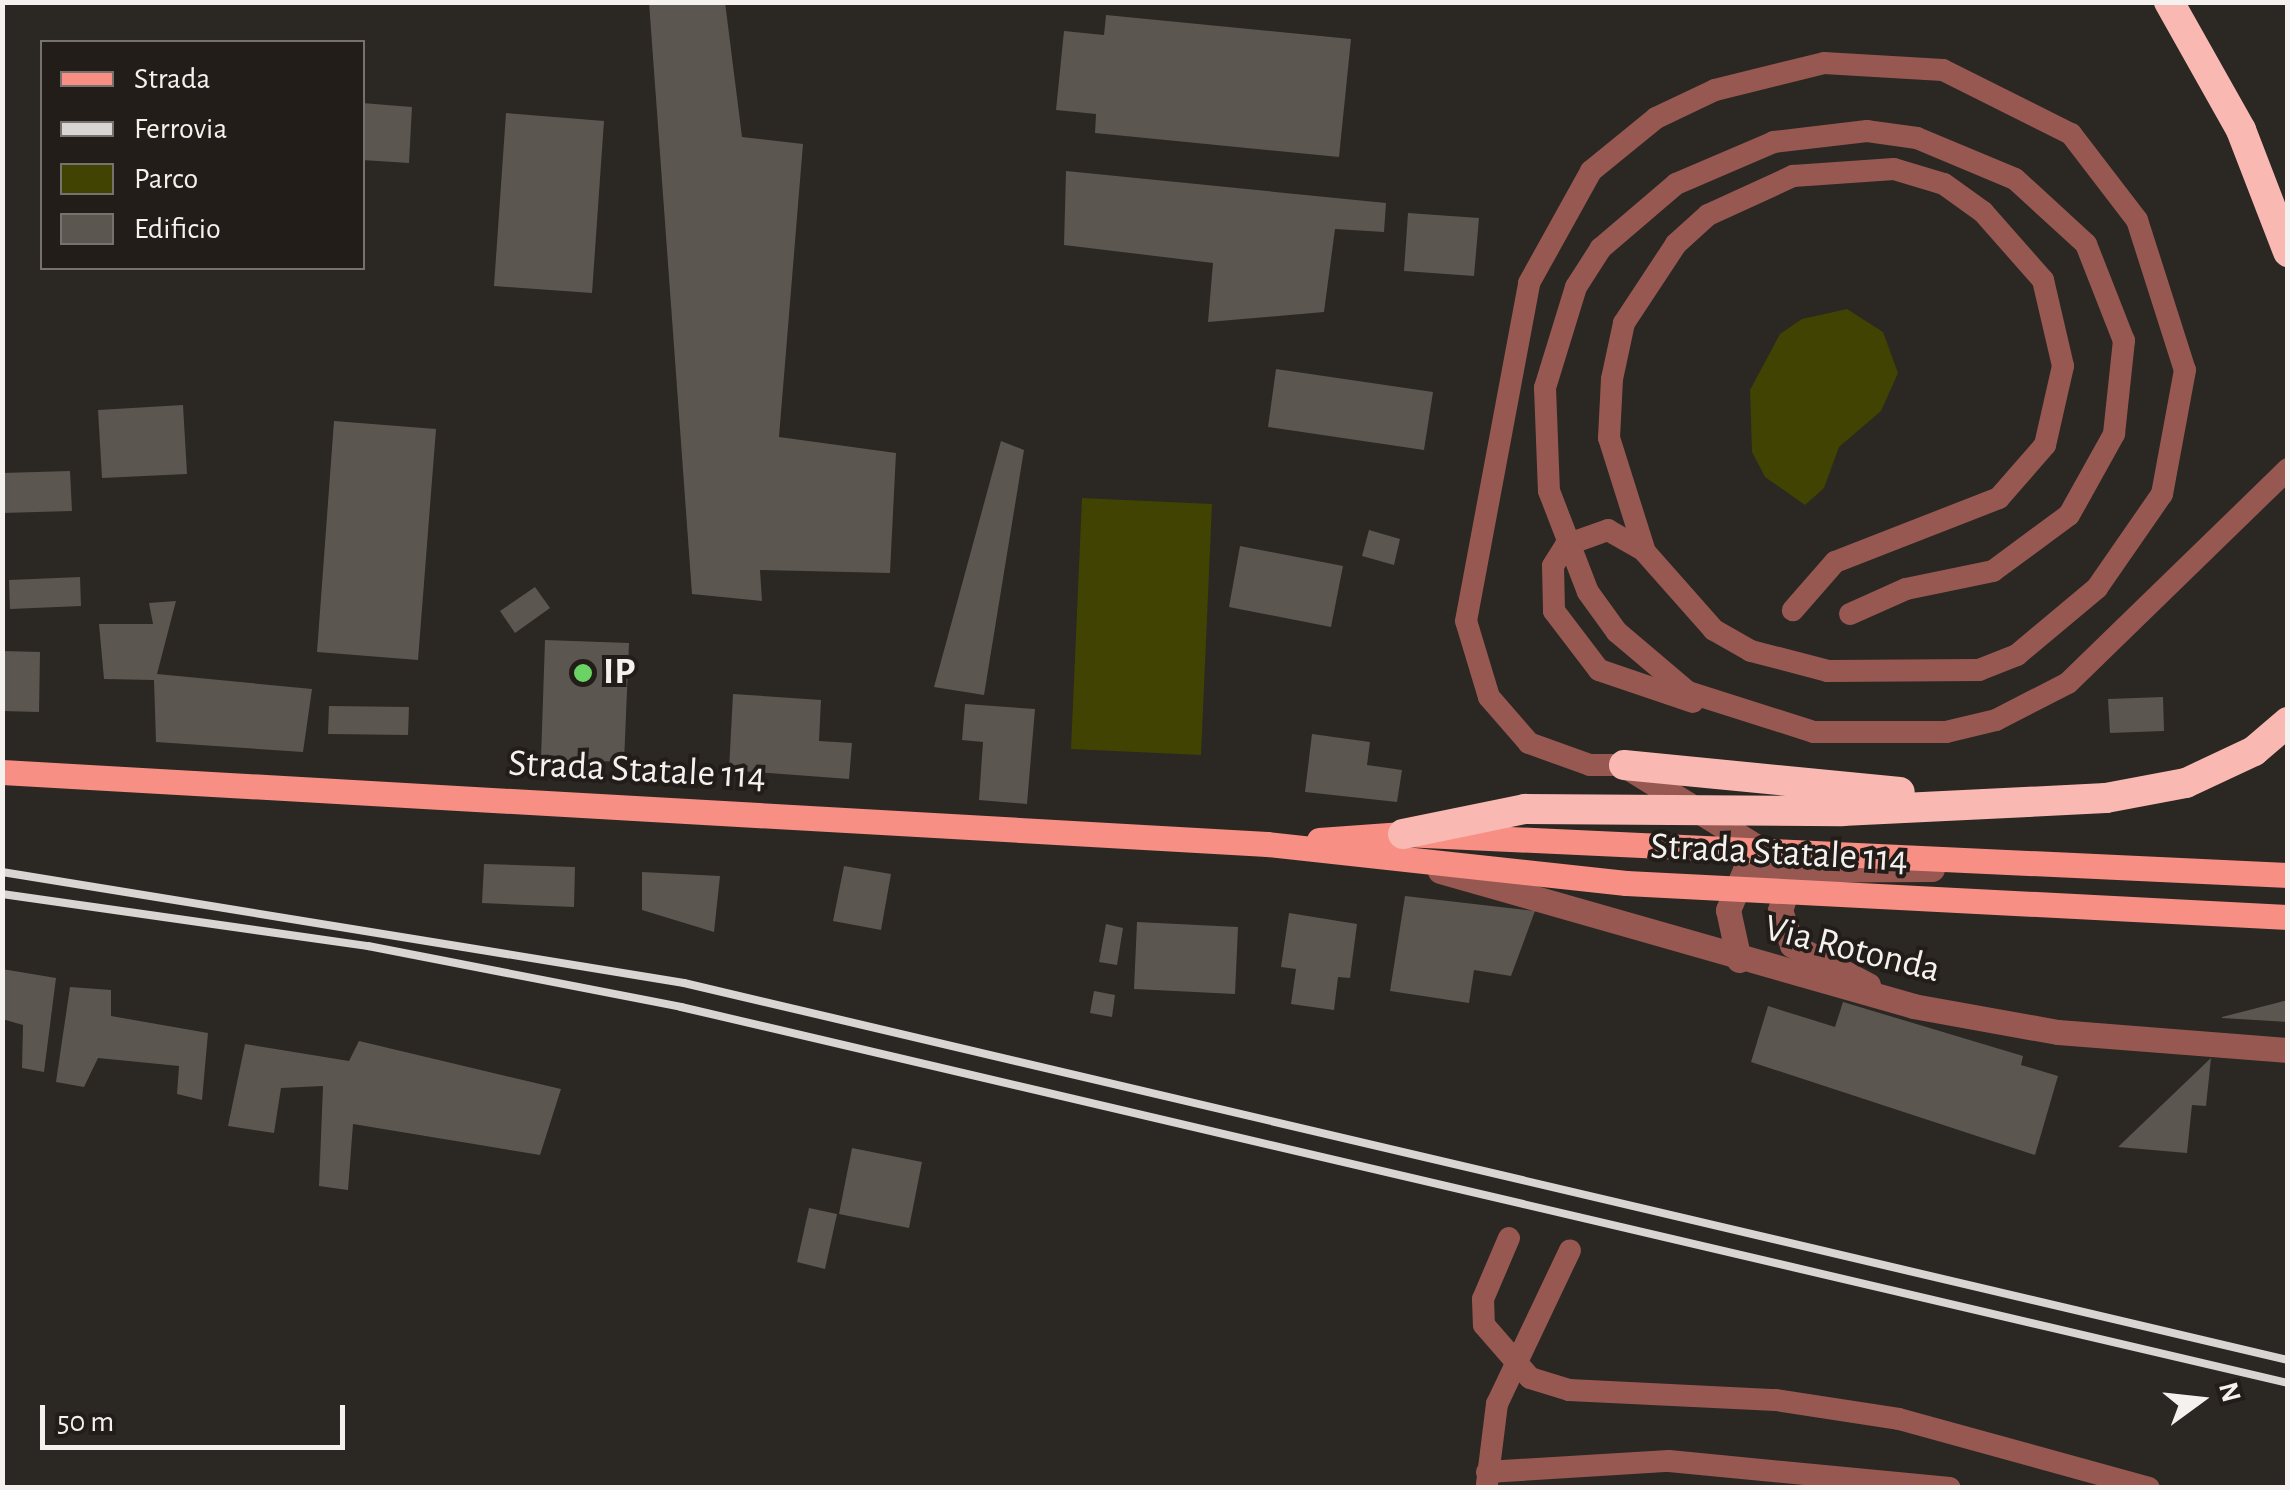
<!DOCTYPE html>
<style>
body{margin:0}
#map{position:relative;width:2290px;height:1490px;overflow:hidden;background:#2b2722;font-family:"Alegreya Sans",sans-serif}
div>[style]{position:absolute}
.green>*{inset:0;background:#414302}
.building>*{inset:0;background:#5b5650}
.lane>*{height:22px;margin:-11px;padding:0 11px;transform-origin:11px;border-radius:11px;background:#975852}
.street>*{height:25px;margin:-12.5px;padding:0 12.5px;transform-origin:12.5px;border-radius:12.5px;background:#975852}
.primary>*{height:25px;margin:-12.5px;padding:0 12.5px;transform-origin:12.5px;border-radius:12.5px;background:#f78f85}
.highway>*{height:30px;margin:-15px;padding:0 15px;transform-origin:15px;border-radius:15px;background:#f9b9b2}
.rail>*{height:8px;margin:-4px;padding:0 4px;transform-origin:4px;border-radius:4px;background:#d8d5d2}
.dots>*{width:28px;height:28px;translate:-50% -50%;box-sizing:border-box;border:5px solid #221d19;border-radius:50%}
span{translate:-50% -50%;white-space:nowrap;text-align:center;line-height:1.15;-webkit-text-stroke:8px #221d19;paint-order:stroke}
.poi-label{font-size:38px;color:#f4f1ee;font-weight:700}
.left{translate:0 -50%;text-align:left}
.street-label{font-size:38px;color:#f4f1ee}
.frame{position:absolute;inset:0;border:5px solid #f4f1ee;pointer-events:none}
.legend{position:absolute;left:40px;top:40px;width:325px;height:230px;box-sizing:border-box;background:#221d19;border:2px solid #76726e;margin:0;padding:12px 18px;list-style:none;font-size:30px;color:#f4f1ee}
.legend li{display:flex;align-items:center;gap:20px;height:50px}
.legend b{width:50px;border:2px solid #76726e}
.north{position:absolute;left:2150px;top:1350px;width:100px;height:100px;-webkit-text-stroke:8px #221d19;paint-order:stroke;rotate:75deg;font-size:28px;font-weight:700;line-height:40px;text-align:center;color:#f4f1ee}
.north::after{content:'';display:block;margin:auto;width:35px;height:45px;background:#f4f1ee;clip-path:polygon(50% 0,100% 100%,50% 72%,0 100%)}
.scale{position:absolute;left:40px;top:1405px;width:305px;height:45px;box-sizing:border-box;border:5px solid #f4f1ee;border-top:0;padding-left:12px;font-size:30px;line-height:35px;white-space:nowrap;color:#f4f1ee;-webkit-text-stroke:8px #221d19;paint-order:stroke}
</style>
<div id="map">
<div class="green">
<i style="clip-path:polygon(1847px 309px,1883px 332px,1898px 373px,1881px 411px,1839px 447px,1824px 488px,1805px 505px,1765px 477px,1752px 452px,1750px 390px,1780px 334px,1802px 319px)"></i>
<i style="clip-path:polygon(1082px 498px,1212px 504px,1201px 755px,1071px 749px)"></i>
</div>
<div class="building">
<i style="clip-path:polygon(649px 2px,725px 2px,742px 137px,803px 144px,779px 437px,896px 453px,890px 573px,760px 570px,762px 601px,692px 594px)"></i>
<i style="clip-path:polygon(1106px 15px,1351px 39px,1339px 157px,1095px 133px,1096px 114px,1056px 110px,1064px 31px,1104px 35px)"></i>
<i style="clip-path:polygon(362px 103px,412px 107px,409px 163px,362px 160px)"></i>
<i style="clip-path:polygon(506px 113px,604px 121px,592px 293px,494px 286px)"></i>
<i style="clip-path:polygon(1066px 171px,1386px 203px,1384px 232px,1335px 229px,1324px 312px,1208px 322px,1213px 263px,1064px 245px)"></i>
<i style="clip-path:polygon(1408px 213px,1479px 218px,1474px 276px,1404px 271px)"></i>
<i style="clip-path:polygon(1276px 369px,1433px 392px,1424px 450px,1268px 427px)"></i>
<i style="clip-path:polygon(183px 405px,187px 474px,102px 478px,98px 410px)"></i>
<i style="clip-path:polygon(334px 421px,436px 429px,418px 660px,317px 652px)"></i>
<i style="clip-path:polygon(1001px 441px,1024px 450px,984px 695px,934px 687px)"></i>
<i style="clip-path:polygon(70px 471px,72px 511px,2px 513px,2px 473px)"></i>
<i style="clip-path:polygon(1369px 530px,1400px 539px,1394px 565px,1362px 556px)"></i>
<i style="clip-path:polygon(1240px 546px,1343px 566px,1331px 627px,1229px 607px)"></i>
<i style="clip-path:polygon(80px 577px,81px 606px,10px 609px,9px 580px)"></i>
<i style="clip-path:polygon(535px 587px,550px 608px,515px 633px,500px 611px)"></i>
<i style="clip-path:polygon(176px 601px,157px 674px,312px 689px,303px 752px,156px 742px,154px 680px,104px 679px,99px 624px,153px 624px,149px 603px)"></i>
<i style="clip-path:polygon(545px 640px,629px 643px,624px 762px,541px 759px)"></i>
<i style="clip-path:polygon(2px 651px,40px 652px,39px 712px,2px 711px)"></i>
<i style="clip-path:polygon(733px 694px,821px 700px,819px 741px,852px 743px,849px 779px,729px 770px)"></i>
<i style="clip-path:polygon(2163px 697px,2164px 731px,2110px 733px,2108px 699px)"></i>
<i style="clip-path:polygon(965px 704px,1035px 709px,1027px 804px,979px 800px,983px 742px,962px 740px)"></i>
<i style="clip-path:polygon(329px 706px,409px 707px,408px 735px,328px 734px)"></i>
<i style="clip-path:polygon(1312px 734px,1370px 742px,1367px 765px,1402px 770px,1397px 802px,1305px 792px)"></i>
<i style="clip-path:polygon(484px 864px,575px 867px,574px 907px,482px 903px)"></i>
<i style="clip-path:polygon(844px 866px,891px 874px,881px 930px,833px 921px)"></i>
<i style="clip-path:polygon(642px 872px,720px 876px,714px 932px,642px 910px)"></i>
<i style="clip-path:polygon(1405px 896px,1535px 911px,1511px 976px,1474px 970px,1469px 1003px,1390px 991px)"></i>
<i style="clip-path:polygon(1289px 913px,1357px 924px,1350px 978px,1338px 977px,1334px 1010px,1291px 1004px,1296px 969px,1281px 967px)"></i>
<i style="clip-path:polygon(1137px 922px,1238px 927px,1235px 994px,1134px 989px)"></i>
<i style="clip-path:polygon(1106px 924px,1123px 928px,1117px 965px,1099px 962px)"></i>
<i style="clip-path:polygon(2px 969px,56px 978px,44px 1072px,22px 1068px,23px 1025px,2px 1019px)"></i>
<i style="clip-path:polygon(70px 987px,111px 990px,111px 1016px,208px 1033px,202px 1100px,177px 1094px,179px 1066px,98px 1058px,84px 1087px,56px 1082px)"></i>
<i style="clip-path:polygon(1094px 991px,1115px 995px,1112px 1017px,1090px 1013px)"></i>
<i style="clip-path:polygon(2288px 1000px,2288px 1022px,2222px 1018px,2222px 1017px)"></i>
<i style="clip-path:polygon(1843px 1002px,2023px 1056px,2021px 1065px,2058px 1076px,2035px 1155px,1751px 1062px,1768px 1006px,1835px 1027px)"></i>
<i style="clip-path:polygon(359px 1041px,561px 1089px,540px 1155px,353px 1124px,348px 1190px,319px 1186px,323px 1086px,281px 1088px,274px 1133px,228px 1126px,245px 1044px,349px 1061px)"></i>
<i style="clip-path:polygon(2211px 1058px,2206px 1106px,2192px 1105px,2187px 1153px,2118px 1147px)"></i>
<i style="clip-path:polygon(852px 1148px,922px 1162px,909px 1228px,839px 1214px)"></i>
<i style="clip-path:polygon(809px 1208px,837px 1214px,825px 1269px,797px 1262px)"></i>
</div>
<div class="lane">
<i style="left:1643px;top:550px;width:40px;rotate:-150.3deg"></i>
<i style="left:1608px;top:530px;width:45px;rotate:160.3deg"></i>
<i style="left:1566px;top:545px;width:25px;rotate:122deg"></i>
<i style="left:1553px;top:566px;width:45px;rotate:88.7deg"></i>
<i style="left:1554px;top:611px;width:74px;rotate:52.7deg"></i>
<i style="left:1599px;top:670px;width:99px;rotate:18.8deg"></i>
<i style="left:1850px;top:614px;width:61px;rotate:-24.1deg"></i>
<i style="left:1906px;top:589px;width:89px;rotate:-11.7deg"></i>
<i style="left:1993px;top:571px;width:94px;rotate:-36.4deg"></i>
<i style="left:2069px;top:515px;width:93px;rotate:-60.9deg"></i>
<i style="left:2114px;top:434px;width:94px;rotate:-83.9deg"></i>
<i style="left:2124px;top:341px;width:104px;rotate:-111.4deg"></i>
<i style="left:2086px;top:244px;width:96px;rotate:-137.5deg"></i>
<i style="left:2015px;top:179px;width:106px;rotate:-157.3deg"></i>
<i style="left:1917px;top:138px;width:50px;rotate:-172deg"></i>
<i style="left:1867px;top:131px;width:94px;rotate:173.3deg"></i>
<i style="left:1774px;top:142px;width:107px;rotate:156.8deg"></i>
<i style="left:1676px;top:184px;width:99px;rotate:139.5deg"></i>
<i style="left:1601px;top:248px;width:46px;rotate:122.7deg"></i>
<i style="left:1576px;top:287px;width:106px;rotate:107.1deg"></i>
<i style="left:1545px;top:388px;width:103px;rotate:87.8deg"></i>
<i style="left:1549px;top:491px;width:108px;rotate:68.9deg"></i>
<i style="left:1588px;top:592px;width:49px;rotate:54.1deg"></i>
<i style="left:1617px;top:632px;width:93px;rotate:40.2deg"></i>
<i style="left:1688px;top:692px;width:132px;rotate:17.6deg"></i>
<i style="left:1814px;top:732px;width:132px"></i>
<i style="left:1946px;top:732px;width:51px;rotate:-13.5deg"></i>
<i style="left:1996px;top:720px;width:81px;rotate:-27.2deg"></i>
<i style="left:2068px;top:683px;width:307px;rotate:-44.2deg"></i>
<i style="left:1624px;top:765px;width:34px;rotate:180deg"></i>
<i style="left:1590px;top:765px;width:65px;rotate:-160.2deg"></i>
<i style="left:1529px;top:743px;width:61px;rotate:-131deg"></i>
<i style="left:1489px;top:697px;width:79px;rotate:-106.8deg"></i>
<i style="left:1466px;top:621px;width:344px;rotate:-79.4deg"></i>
<i style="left:1529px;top:283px;width:128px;rotate:-61deg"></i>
<i style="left:1591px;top:171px;width:84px;rotate:-39.2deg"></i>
<i style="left:1656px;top:118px;width:65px;rotate:-25.4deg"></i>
<i style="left:1715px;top:90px;width:112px;rotate:-13.9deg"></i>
<i style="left:1824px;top:63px;width:119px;rotate:3.4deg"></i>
<i style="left:1943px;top:70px;width:143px;rotate:26.6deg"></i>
<i style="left:2071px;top:134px;width:108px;rotate:52.5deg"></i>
<i style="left:2137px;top:220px;width:157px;rotate:72.3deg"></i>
<i style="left:2185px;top:370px;width:126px;rotate:100.5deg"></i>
<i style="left:2162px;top:494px;width:114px;rotate:124.7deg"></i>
<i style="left:2097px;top:588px;width:104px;rotate:140.1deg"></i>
<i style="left:2017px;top:655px;width:41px;rotate:158.5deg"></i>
<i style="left:1979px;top:670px;width:151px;rotate:179.6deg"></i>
<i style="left:1828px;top:671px;width:80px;rotate:-165.4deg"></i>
<i style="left:1751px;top:651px;width:43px;rotate:-150.4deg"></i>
<i style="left:1714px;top:630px;width:104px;rotate:-131.5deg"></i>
<i style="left:1645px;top:552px;width:120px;rotate:-107.5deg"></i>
<i style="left:1609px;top:438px;width:59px;rotate:-87.1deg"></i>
<i style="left:1612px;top:379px;width:57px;rotate:-77.9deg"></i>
<i style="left:1624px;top:323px;width:95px;rotate:-56.6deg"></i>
<i style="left:1676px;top:244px;width:43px;rotate:-42.2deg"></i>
<i style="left:1708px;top:215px;width:94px;rotate:-24.6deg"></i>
<i style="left:1793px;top:176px;width:101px;rotate:-4deg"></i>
<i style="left:1894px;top:169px;width:52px;rotate:16.7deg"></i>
<i style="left:1944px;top:184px;width:48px;rotate:35.7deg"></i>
<i style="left:1983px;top:212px;width:91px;rotate:48.6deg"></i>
<i style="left:2043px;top:280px;width:88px;rotate:76.9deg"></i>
<i style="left:2063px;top:366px;width:81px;rotate:102.8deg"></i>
<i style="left:2045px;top:445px;width:70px;rotate:131deg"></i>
<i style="left:1999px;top:498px;width:176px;rotate:158.7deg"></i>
<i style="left:1835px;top:562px;width:64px;rotate:131.2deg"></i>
<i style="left:1509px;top:1238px;width:66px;rotate:113.1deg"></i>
<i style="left:1483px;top:1299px;width:26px;rotate:88deg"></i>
<i style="left:1484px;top:1325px;width:70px;rotate:49deg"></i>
<i style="left:1530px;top:1378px;width:41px;rotate:17.1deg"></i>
<i style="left:1569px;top:1390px;width:207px;rotate:2.8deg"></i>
<i style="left:1776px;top:1400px;width:124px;rotate:8.8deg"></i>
<i style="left:1899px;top:1419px;width:259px;rotate:15.4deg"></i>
<i style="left:1487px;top:1472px;width:182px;rotate:-3.5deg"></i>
<i style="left:1669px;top:1461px;width:282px;rotate:5.5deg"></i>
<i style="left:1487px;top:1484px;width:81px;rotate:-82.9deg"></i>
<i style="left:1497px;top:1404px;width:170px;rotate:-64.6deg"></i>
</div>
<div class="street">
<i style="left:1626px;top:766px;width:160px;rotate:31.7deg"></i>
<i style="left:1440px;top:871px;width:492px;rotate:15.9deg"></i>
<i style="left:1913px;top:1006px;width:147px;rotate:10.2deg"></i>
<i style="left:2058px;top:1032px;width:231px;rotate:4.5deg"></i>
<i style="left:1786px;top:892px;width:19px;rotate:108deg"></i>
<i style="left:1780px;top:910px;width:37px;rotate:71deg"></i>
<i style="left:1792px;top:945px;width:86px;rotate:27.8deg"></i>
<i style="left:1739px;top:960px;width:51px;rotate:-102.4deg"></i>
<i style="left:1728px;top:910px;width:43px;rotate:-67deg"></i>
<i style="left:1745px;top:870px;width:187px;rotate:-0.3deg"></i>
</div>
<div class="primary">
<i style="left:2px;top:772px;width:1267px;rotate:3.26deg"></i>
<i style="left:1267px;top:844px;width:361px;rotate:6.2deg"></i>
<i style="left:1626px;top:883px;width:663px;rotate:2.94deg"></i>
<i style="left:1319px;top:840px;width:84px;rotate:-4.1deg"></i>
<i style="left:1403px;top:834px;width:886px;rotate:2.65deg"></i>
</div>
<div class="highway">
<i style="left:2169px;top:2px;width:147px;rotate:60.6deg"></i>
<i style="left:2241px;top:130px;width:131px;rotate:68.9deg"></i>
<i style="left:1624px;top:765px;width:277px;rotate:5.6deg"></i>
<i style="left:1403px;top:834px;width:125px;rotate:-11.6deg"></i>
<i style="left:1525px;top:809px;width:317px;rotate:0.4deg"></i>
<i style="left:1842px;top:811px;width:264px;rotate:-2.8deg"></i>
<i style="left:2106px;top:798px;width:81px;rotate:-10.6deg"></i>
<i style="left:2186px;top:783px;width:75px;rotate:-25.2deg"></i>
<i style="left:2254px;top:751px;width:45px;rotate:-40.5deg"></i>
</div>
<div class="rail">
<i style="left:2px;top:872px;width:691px;rotate:9.24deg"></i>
<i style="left:684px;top:983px;width:1648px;rotate:13.23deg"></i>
<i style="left:2px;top:894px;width:370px;rotate:8.1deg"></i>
<i style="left:368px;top:946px;width:319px;rotate:11deg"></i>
<i style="left:681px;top:1007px;width:1650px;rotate:13.17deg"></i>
</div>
<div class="dots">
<i style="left:583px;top:673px;background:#6bd363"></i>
</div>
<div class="poi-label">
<span class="left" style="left:603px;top:673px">IP</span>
</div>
<div class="street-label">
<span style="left:637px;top:771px;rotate:3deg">Strada Statale 114</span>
<span style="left:1779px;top:854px;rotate:3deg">Strada Statale 114</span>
<span style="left:1852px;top:950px;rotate:14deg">Via Rotonda</span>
</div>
<div class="frame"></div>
<ul class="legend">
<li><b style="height:12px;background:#f78f85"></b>Strada</li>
<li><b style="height:12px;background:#d8d5d2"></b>Ferrovia</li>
<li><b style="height:28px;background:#414302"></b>Parco</li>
<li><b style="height:28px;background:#5b5650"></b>Edificio</li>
</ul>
<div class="north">N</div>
<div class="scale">50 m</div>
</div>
